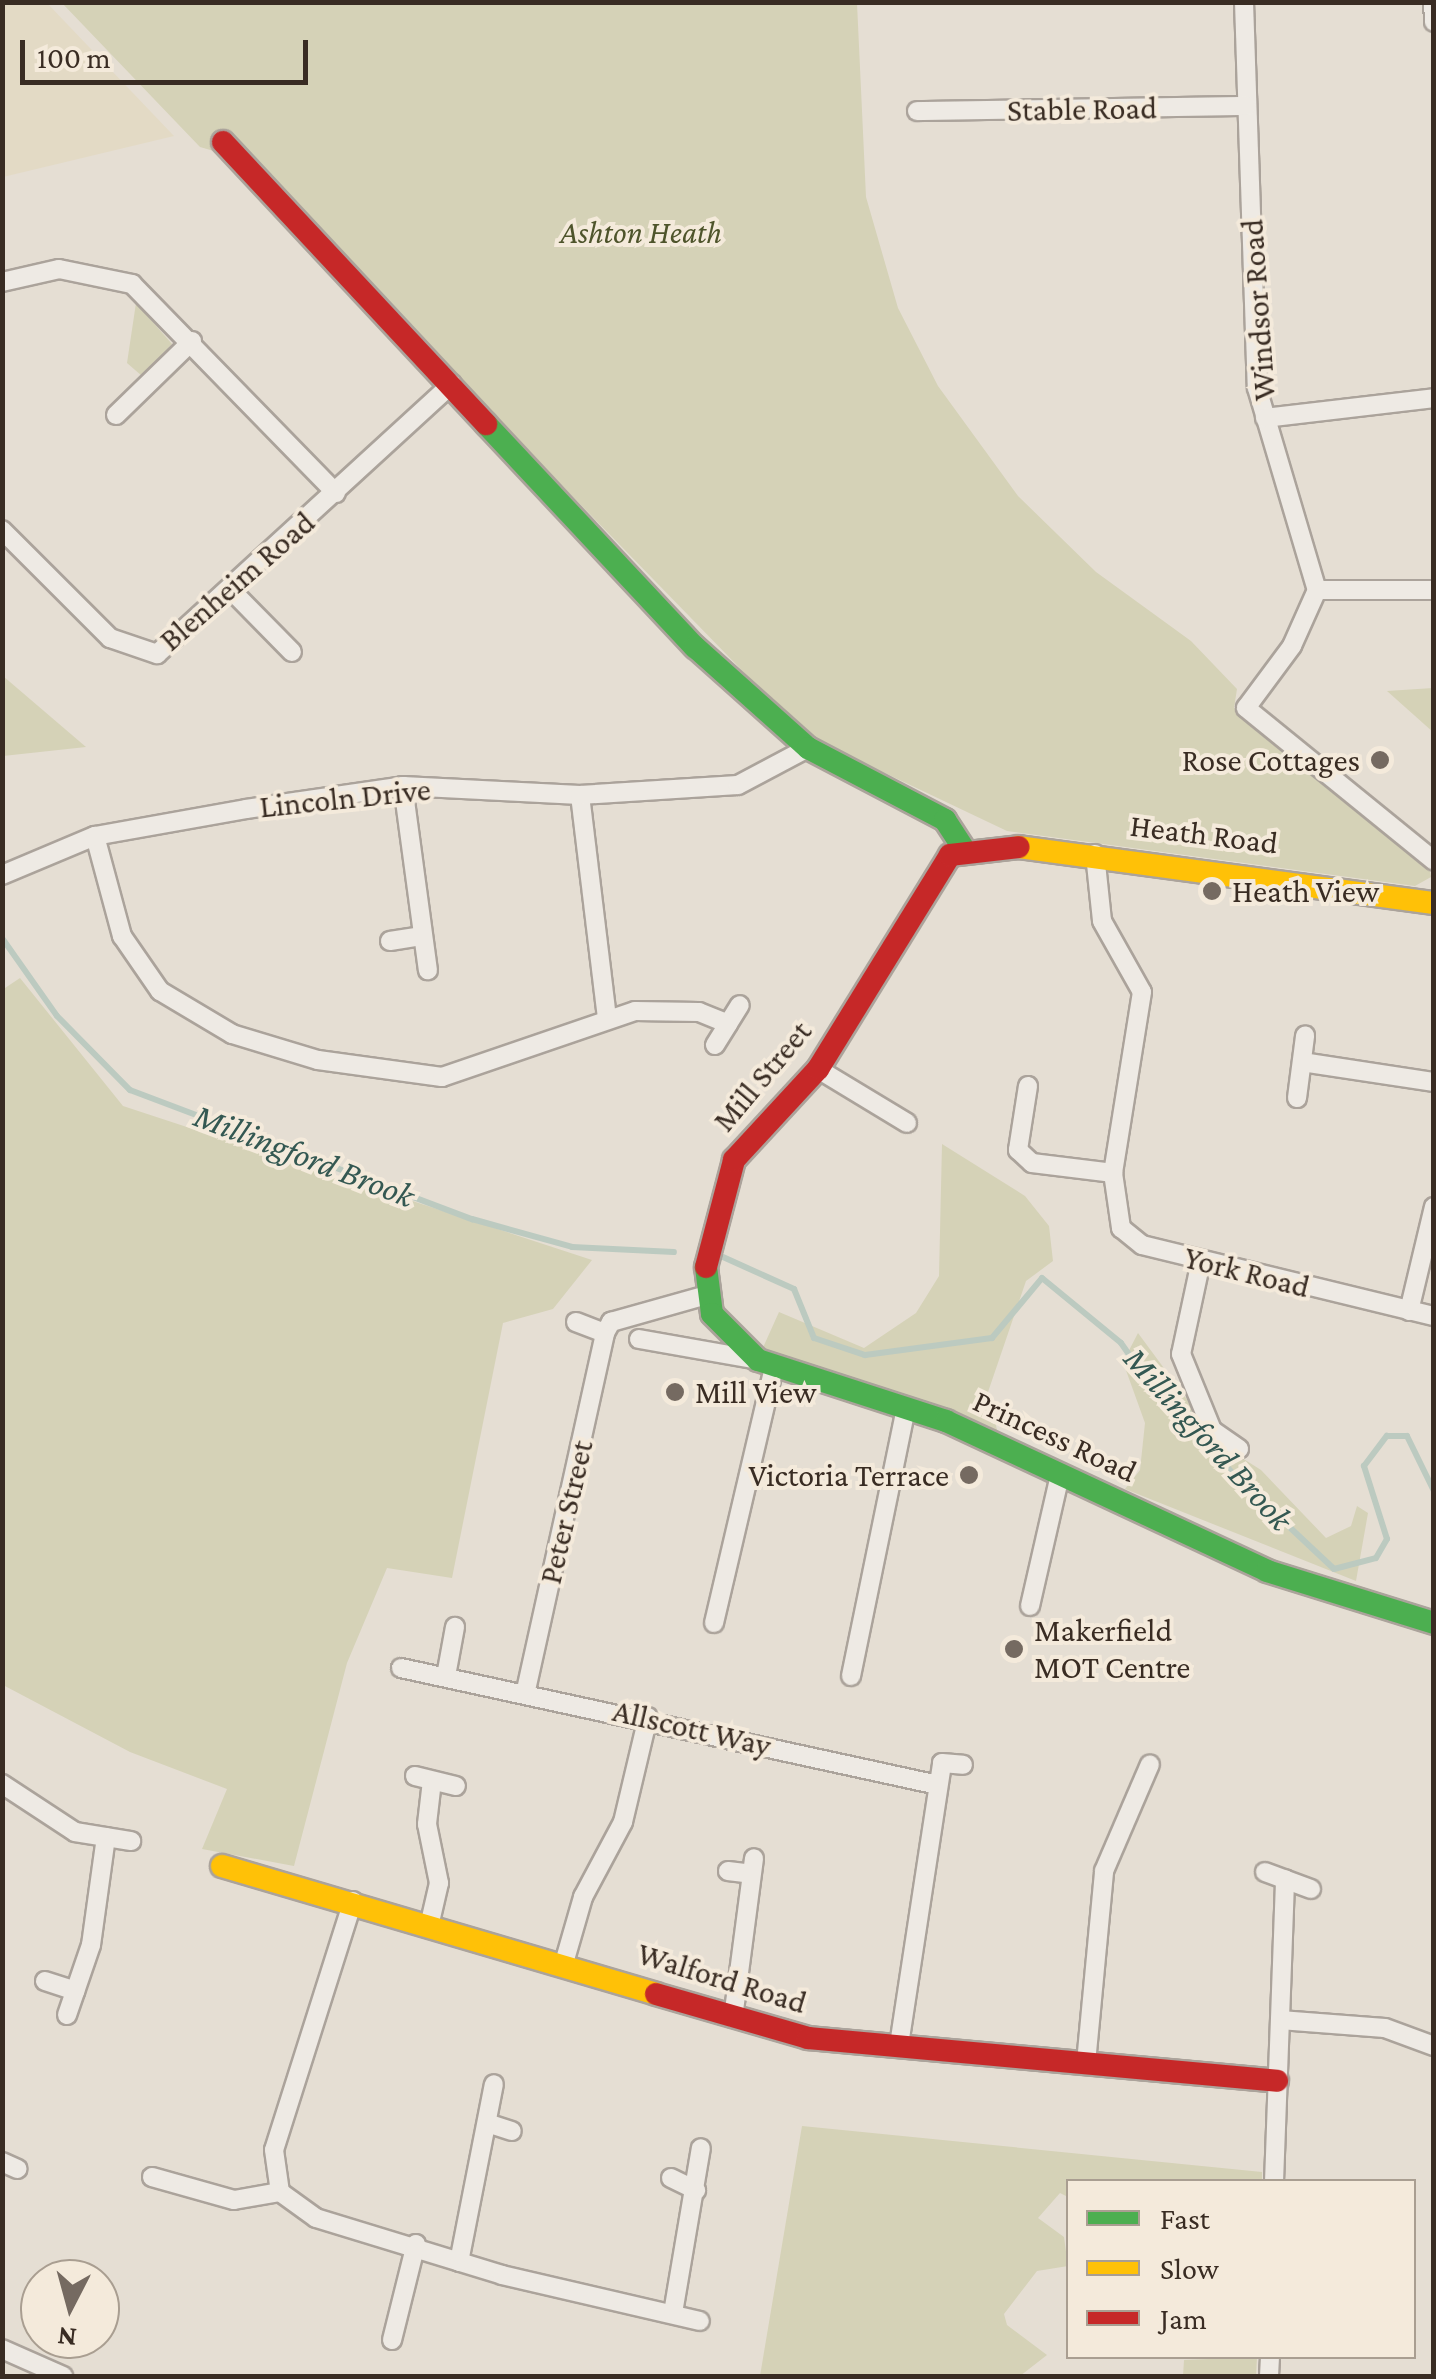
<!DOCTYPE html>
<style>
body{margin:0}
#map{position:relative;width:1436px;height:2379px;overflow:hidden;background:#e5ded3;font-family:"Crimson Pro",serif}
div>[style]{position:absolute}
.farmland>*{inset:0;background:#e3dac5}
.green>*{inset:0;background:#d5d2b7}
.stream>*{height:6px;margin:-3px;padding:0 3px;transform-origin:3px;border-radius:3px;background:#bccac0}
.roads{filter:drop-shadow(2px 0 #aba39b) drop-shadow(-2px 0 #aba39b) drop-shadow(0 2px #aba39b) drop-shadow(0 -2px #aba39b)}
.street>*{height:18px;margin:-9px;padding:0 9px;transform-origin:9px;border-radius:9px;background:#eeeae4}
.fast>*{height:22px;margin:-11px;padding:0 11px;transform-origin:11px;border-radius:11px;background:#4caf50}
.slow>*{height:22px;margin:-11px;padding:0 11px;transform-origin:11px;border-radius:11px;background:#ffc107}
.jam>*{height:22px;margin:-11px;padding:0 11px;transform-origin:11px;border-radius:11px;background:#c62828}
.dots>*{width:28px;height:28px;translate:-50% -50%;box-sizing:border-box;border:5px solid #f4eadb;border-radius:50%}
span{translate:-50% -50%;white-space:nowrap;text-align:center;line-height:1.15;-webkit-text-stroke:8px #f4eadb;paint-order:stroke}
.street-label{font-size:32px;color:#392c23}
.park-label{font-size:32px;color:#4e542b;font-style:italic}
.poi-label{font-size:32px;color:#392c23}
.right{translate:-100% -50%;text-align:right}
.left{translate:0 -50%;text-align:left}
.water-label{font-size:35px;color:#345852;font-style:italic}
.frame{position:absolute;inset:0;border:5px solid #392c23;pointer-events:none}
.legend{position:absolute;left:1066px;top:2179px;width:350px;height:180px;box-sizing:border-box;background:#f4eadb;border:2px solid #a99e91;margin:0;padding:12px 18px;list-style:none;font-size:30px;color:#392c23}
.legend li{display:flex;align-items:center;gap:20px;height:50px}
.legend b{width:50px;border:2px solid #a99e91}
.north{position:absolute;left:20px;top:2259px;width:100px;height:100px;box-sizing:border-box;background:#f4eadb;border:2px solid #a99e91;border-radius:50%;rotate:186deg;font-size:28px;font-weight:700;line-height:40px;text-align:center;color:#392c23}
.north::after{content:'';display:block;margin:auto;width:35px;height:45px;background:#756a61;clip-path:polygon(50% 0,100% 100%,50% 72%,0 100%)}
.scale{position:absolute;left:20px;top:40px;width:288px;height:45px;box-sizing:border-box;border:5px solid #392c23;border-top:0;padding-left:12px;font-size:30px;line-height:35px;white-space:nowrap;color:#392c23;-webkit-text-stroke:8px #f4eadb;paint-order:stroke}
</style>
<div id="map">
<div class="farmland">
<i style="clip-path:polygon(2px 3px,47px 3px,174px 136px,3px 177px)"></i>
</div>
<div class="green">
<i style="clip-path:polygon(62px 3px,857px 3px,866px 197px,898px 308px,938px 386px,1018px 496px,1096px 572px,1191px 641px,1237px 689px,1234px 708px,1429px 866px,1431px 877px,1415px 886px,1007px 831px,805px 735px,245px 160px,200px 147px)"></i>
<i style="clip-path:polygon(136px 303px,172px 344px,142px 376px,127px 363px)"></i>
<i style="clip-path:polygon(2px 676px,3px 676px,86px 747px,3px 756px)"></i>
<i style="clip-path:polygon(1433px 688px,1433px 732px,1387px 691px)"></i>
<i style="clip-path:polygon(20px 978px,123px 1106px,592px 1260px,553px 1309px,503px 1323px,452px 1578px,387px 1568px,347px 1663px,294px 1866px,202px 1849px,227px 1789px,130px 1752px,3px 1685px,2px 990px)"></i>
<i style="clip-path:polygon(942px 1144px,1025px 1196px,1049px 1226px,1053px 1261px,1026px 1281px,988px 1392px,998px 1434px,761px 1352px,779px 1312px,864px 1348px,916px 1313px,939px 1276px)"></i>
<i style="clip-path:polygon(1138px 1333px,1220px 1444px,1261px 1470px,1326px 1538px,1351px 1526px,1357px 1506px,1368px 1513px,1356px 1581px,1125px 1489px,1140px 1470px,1145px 1423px,1123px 1362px)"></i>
<i style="clip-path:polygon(802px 2126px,1262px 2172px,1262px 2181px,1068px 2182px,1068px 2197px,1060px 2193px,1038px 2218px,1064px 2237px,1068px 2266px,1037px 2271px,1004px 2314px,1007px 2325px,1047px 2355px,1020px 2376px,760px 2376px)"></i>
<i style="clip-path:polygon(1257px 2357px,1256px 2376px,1183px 2376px,1184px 2360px)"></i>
</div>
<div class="stream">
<i style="left:2px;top:938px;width:95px;rotate:54.8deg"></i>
<i style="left:57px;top:1016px;width:104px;rotate:45.4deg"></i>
<i style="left:130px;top:1090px;width:366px;rotate:20.7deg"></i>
<i style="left:472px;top:1219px;width:104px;rotate:15.6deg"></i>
<i style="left:572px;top:1247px;width:102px;rotate:2.8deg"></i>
<i style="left:723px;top:1257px;width:78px;rotate:24.3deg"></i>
<i style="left:794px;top:1289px;width:53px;rotate:67.8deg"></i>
<i style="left:814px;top:1338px;width:54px;rotate:18.4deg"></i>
<i style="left:865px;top:1355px;width:128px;rotate:-7.6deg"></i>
<i style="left:992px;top:1338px;width:78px;rotate:-50.2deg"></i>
<i style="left:1042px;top:1278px;width:102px;rotate:39.4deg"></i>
<i style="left:1121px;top:1343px;width:40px;rotate:55.1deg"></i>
<i style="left:1144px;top:1376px;width:85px;rotate:39.7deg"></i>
<i style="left:1209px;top:1430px;width:13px;rotate:99deg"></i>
<i style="left:1207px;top:1443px;width:42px;rotate:49.8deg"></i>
<i style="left:1234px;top:1475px;width:137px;rotate:43.2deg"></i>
<i style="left:1334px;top:1569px;width:43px;rotate:-14.7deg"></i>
<i style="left:1376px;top:1558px;width:22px;rotate:-60deg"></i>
<i style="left:1387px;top:1539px;width:77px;rotate:-107.5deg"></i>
<i style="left:1364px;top:1466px;width:38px;rotate:-53deg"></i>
<i style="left:1387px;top:1436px;width:20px"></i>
<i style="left:1407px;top:1436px;width:61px;rotate:63.9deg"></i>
</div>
<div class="roads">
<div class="street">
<i style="left:1244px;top:2px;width:386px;rotate:88.1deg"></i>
<i style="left:1257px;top:388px;width:211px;rotate:73.5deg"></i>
<i style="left:1317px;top:590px;width:61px;rotate:114.1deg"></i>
<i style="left:1292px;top:646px;width:77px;rotate:126.6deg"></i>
<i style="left:1246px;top:708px;width:242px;rotate:39.1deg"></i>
<i style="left:1433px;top:2px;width:20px;rotate:87deg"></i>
<i style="left:917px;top:111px;width:330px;rotate:-0.9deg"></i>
<i style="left:2px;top:282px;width:58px;rotate:-12.8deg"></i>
<i style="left:59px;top:269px;width:75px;rotate:11.6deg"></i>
<i style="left:132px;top:284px;width:292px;rotate:45.7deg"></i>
<i style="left:116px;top:415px;width:106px;rotate:-44.2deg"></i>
<i style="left:1265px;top:418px;width:170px;rotate:-6.7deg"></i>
<i style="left:2px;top:530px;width:153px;rotate:45deg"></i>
<i style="left:110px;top:638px;width:50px;rotate:18.8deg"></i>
<i style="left:157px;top:654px;width:400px;rotate:-42.5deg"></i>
<i style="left:1317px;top:590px;width:117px"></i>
<i style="left:233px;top:592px;width:84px;rotate:45.5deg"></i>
<i style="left:403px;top:786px;width:186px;rotate:82.3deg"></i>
<i style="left:580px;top:795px;width:225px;rotate:83.1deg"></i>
<i style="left:95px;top:836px;width:104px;rotate:74.9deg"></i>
<i style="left:122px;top:936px;width:67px;rotate:55.4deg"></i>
<i style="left:160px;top:991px;width:84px;rotate:30.8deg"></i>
<i style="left:232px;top:1034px;width:90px;rotate:16.8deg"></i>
<i style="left:318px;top:1060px;width:125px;rotate:7.8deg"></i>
<i style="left:442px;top:1077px;width:204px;rotate:-18.9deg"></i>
<i style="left:635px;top:1011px;width:64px;rotate:0.9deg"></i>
<i style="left:699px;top:1012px;width:31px;rotate:22deg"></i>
<i style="left:728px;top:1024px;width:22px;rotate:-58deg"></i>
<i style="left:1095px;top:854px;width:67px;rotate:84deg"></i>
<i style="left:1102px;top:921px;width:81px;rotate:60.6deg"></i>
<i style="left:1142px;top:992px;width:183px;rotate:99.1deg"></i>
<i style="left:1113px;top:1173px;width:56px;rotate:81.7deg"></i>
<i style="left:1121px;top:1228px;width:27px;rotate:39deg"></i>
<i style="left:1142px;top:1245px;width:301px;rotate:13.7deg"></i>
<i style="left:2px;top:875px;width:101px;rotate:-22.8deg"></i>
<i style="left:95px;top:836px;width:153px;rotate:-10.1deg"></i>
<i style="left:246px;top:809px;width:159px;rotate:-8.3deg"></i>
<i style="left:403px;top:786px;width:177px;rotate:2.9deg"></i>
<i style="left:580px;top:795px;width:158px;rotate:-3.6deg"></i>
<i style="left:738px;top:785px;width:79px;rotate:-27.9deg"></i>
<i style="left:390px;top:941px;width:33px;rotate:-9deg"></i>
<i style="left:715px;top:1045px;width:25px;rotate:-58deg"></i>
<i style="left:1302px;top:1062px;width:134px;rotate:8.6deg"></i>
<i style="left:818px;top:1069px;width:104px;rotate:31.2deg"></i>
<i style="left:1028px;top:1086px;width:65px;rotate:98.9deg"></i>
<i style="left:1018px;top:1150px;width:19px;rotate:43deg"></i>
<i style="left:1032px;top:1163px;width:82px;rotate:7deg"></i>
<i style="left:1297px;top:1098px;width:63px;rotate:-82.6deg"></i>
<i style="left:1201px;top:1261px;width:95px;rotate:102.1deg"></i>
<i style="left:1181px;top:1354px;width:82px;rotate:67.8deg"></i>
<i style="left:1212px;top:1430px;width:33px;rotate:35deg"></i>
<i style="left:1409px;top:1311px;width:107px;rotate:-76.5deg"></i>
<i style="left:576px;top:1322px;width:31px;rotate:21deg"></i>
<i style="left:639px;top:1339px;width:121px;rotate:10deg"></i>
<i style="left:1030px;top:1606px;width:134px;rotate:-77.1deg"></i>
<i style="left:714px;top:1623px;width:263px;rotate:-76.8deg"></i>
<i style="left:401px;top:1668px;width:550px;rotate:12.29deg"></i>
<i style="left:446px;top:1676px;width:50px;rotate:-79.6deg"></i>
<i style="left:851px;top:1676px;width:274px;rotate:-78.4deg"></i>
<i style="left:526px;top:1690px;width:366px;rotate:-77.5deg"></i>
<i style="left:605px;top:1333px;width:13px;rotate:-61deg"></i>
<i style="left:611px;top:1322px;width:100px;rotate:-15.7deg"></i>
<i style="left:415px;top:1776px;width:42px;rotate:13.7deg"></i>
<i style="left:2px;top:1784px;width:87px;rotate:33.3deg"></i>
<i style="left:75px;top:1832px;width:57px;rotate:9.1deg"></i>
<i style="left:728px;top:1871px;width:23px;rotate:7deg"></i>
<i style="left:1265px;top:1872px;width:49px;rotate:20.3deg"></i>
<i style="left:353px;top:1901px;width:261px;rotate:107.6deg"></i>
<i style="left:274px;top:2150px;width:42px;rotate:81.9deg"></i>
<i style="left:280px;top:2192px;width:44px;rotate:35.8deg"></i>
<i style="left:316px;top:2218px;width:195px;rotate:17deg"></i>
<i style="left:502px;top:2275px;width:203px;rotate:13.1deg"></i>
<i style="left:430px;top:1922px;width:40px;rotate:-77deg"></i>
<i style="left:439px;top:1883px;width:60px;rotate:-101.5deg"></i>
<i style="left:427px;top:1824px;width:43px;rotate:-83.4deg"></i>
<i style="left:564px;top:1963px;width:69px;rotate:-73.9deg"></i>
<i style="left:583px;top:1897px;width:85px;rotate:-61.9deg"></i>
<i style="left:623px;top:1822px;width:108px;rotate:-76.6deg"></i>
<i style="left:45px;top:1981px;width:32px;rotate:18deg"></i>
<i style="left:67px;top:2015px;width:74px;rotate:-71.1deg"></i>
<i style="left:91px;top:1945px;width:109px;rotate:-82.1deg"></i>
<i style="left:733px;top:2018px;width:161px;rotate:-82.5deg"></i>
<i style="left:1280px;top:2020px;width:105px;rotate:4.4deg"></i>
<i style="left:1385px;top:2028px;width:52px;rotate:20.2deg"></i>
<i style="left:899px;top:2045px;width:285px;rotate:-81.3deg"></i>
<i style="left:942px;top:1763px;width:21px;rotate:5deg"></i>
<i style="left:1086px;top:2063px;width:193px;rotate:-84.6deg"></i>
<i style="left:1104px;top:1871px;width:116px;rotate:-66.7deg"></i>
<i style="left:487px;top:2123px;width:26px;rotate:18deg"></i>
<i style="left:2px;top:2162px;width:17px;rotate:24deg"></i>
<i style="left:152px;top:2177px;width:85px;rotate:15.7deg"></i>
<i style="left:234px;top:2200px;width:47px;rotate:-9.9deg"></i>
<i style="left:671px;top:2178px;width:28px;rotate:26deg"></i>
<i style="left:1274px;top:2182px;width:303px;rotate:-87.9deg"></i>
<i style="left:459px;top:2262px;width:181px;rotate:-78.9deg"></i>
<i style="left:673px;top:2313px;width:167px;rotate:-80.4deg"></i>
<i style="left:392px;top:2340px;width:99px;rotate:-76deg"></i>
<i style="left:2px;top:2349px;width:67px;rotate:23.9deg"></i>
<i style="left:1269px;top:2376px;width:20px;rotate:-87deg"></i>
</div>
<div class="fast">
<i style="left:486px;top:424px;width:306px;rotate:46.9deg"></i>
<i style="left:695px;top:647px;width:152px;rotate:41.8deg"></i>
<i style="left:808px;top:748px;width:155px;rotate:27.7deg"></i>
<i style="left:945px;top:820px;width:35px;rotate:57deg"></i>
<i style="left:706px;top:1267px;width:47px;rotate:82.7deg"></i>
<i style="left:712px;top:1314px;width:65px;rotate:45deg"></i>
<i style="left:758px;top:1360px;width:198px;rotate:18deg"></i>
<i style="left:946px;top:1421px;width:354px;rotate:25deg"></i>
<i style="left:1267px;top:1571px;width:175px;rotate:17.3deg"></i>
</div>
<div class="slow">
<i style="left:1019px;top:847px;width:419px;rotate:7.7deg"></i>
<i style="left:222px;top:1866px;width:452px;rotate:16.4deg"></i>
</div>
<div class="jam">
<i style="left:223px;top:142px;width:386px;rotate:47deg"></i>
<i style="left:706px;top:1267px;width:111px;rotate:-75.3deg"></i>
<i style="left:734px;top:1160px;width:124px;rotate:-47.3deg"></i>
<i style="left:818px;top:1069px;width:251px;rotate:-58.3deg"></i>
<i style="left:950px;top:855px;width:69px;rotate:-6.6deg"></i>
<i style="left:656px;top:1994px;width:158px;rotate:16.1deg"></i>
<i style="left:808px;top:2038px;width:471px;rotate:5.2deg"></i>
</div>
</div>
<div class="dots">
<i style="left:1380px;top:760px;background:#756a61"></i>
<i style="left:1212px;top:891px;background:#756a61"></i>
<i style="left:675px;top:1392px;background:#756a61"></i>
<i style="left:969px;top:1475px;background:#756a61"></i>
<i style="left:1014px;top:1649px;background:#756a61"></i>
</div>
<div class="street-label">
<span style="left:1082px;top:109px;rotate:-1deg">Stable Road</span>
<span style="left:1258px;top:310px;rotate:-94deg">Windsor Road</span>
<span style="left:237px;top:581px;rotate:-41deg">Blenheim Road</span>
<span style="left:345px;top:798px;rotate:-6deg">Lincoln Drive</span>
<span style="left:1204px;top:834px;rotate:7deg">Heath Road</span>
<span style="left:762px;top:1076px;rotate:-50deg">Mill Street</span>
<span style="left:1247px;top:1272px;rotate:14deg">York Road</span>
<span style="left:1055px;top:1436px;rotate:25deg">Princess Road</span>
<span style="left:566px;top:1512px;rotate:-77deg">Peter Street</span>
<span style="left:692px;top:1728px;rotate:13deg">Allscott Way</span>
<span style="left:722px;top:1978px;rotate:17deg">Walford Road</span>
</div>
<div class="park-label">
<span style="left:641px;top:232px">Ashton Heath</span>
</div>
<div class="poi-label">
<span class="right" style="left:1360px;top:760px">Rose Cottages</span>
<span class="left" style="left:1232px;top:891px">Heath View</span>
<span class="left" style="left:695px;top:1392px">Mill View</span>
<span class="right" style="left:949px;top:1475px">Victoria Terrace</span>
<span class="left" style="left:1034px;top:1649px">Makerfield<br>MOT Centre</span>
</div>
<div class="water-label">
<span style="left:304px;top:1156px;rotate:21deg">Millingford Brook</span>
<span style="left:1208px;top:1439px;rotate:48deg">Millingford Brook</span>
</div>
<div class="frame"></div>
<ul class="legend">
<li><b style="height:12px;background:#4caf50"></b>Fast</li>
<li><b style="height:12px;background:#ffc107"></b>Slow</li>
<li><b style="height:12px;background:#c62828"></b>Jam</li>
</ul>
<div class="north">N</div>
<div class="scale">100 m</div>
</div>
